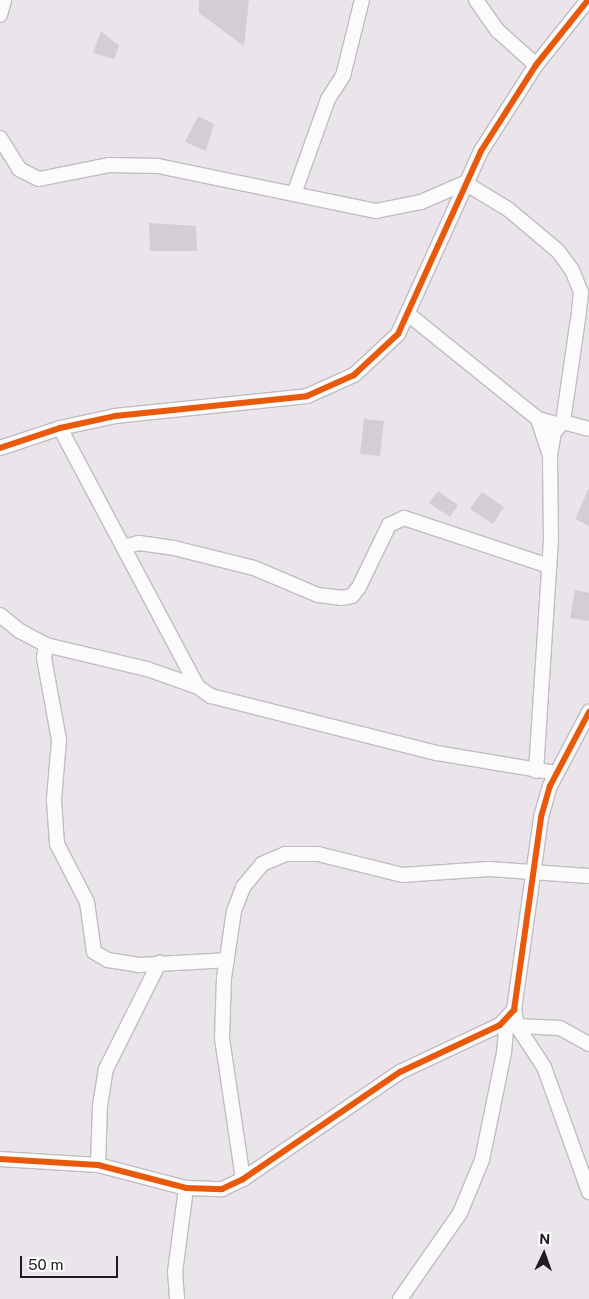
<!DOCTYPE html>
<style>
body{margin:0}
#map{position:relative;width:589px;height:1299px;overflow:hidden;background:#eae4eb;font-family:"Public Sans",sans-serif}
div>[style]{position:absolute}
.building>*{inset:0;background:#d2ced3}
.roads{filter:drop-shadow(1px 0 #c0bdc0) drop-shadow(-1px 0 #c0bdc0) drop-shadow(0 1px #c0bdc0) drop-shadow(0 -1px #c0bdc0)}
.minor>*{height:14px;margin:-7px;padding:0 7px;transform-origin:7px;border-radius:7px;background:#fcfbfc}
.cycleway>*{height:6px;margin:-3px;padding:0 3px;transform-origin:3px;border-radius:3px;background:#e8590c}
span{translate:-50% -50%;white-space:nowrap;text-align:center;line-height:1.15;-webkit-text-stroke:4px #fff;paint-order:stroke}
.north{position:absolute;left:519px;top:1229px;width:50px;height:50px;-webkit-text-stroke:4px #fff;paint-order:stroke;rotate:3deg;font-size:14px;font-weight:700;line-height:20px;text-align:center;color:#1c1c1c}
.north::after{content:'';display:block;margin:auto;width:18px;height:22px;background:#1c1c1c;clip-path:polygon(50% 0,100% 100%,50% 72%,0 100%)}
.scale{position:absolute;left:20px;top:1256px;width:98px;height:22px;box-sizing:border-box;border:2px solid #1c1c1c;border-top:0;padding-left:6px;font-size:15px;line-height:18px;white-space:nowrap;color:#1c1c1c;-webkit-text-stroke:4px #fff;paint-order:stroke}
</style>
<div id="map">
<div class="building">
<i style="clip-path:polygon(199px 0,249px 0,244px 46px,199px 13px)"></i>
<i style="clip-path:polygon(101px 31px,119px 46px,114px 59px,93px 53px)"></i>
<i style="clip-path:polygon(198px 116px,214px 124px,206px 151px,185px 142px)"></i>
<i style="clip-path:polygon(149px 223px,196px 226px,197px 251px,150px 251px)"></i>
<i style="clip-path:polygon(364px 419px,384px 421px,380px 456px,360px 454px)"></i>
<i style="clip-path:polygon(589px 488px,589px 526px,575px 519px)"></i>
<i style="clip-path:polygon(438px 491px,458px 505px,450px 517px,429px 503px)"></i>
<i style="clip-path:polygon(482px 492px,504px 507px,493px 524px,470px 509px)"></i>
<i style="clip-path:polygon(575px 590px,589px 593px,589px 621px,570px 618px)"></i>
</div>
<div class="roads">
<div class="minor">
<i style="left:476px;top:0;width:38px;rotate:55deg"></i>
<i style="left:498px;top:31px;width:51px;rotate:41.8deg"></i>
<i style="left:0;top:15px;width:16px;rotate:-75deg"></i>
<i style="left:0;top:138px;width:36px;rotate:58deg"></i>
<i style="left:19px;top:169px;width:22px;rotate:27deg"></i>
<i style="left:39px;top:179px;width:71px;rotate:-11.3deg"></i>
<i style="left:109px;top:165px;width:49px;rotate:1.2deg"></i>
<i style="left:158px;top:166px;width:223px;rotate:11.7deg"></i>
<i style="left:376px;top:211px;width:46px;rotate:-11.3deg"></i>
<i style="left:421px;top:202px;width:48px;rotate:-23.4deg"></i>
<i style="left:465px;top:183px;width:50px;rotate:31.2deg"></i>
<i style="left:508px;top:209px;width:65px;rotate:40deg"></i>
<i style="left:558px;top:251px;width:24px;rotate:54deg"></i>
<i style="left:572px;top:270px;width:24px;rotate:68deg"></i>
<i style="left:581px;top:292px;width:20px;rotate:96deg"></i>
<i style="left:579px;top:312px;width:111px;rotate:98.3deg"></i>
<i style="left:294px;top:194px;width:101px;rotate:-70.3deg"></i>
<i style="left:328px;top:99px;width:27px;rotate:-57deg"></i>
<i style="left:343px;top:76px;width:78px;rotate:-76deg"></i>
<i style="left:408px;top:314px;width:167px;rotate:38.9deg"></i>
<i style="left:538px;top:419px;width:23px;rotate:15deg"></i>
<i style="left:538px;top:419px;width:38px;rotate:72deg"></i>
<i style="left:60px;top:428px;width:293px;rotate:62deg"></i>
<i style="left:0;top:448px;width:63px;rotate:-18.4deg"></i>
<i style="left:60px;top:428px;width:56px;rotate:-12.3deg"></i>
<i style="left:115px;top:416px;width:193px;rotate:-5.9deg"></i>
<i style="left:307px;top:396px;width:51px;rotate:-24.1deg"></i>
<i style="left:354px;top:375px;width:60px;rotate:-43deg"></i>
<i style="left:398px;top:334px;width:201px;rotate:-65.6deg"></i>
<i style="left:481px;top:151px;width:102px;rotate:-57.4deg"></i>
<i style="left:536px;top:65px;width:83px;rotate:-51.3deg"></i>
<i style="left:123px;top:547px;width:16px;rotate:-14deg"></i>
<i style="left:139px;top:543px;width:35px;rotate:8deg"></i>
<i style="left:174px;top:548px;width:82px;rotate:14deg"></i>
<i style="left:254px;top:568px;width:69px;rotate:22.9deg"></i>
<i style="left:318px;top:595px;width:23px;rotate:7deg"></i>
<i style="left:341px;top:598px;width:11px;rotate:-10deg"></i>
<i style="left:352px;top:596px;width:11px;rotate:-52deg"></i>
<i style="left:359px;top:587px;width:69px;rotate:-64.2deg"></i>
<i style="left:389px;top:525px;width:17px;rotate:-25deg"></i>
<i style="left:404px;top:518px;width:153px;rotate:18.3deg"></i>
<i style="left:0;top:615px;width:26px;rotate:39deg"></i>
<i style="left:20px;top:631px;width:30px;rotate:28deg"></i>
<i style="left:46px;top:645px;width:104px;rotate:13.4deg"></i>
<i style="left:147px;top:669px;width:54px;rotate:19.4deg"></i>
<i style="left:198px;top:687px;width:16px;rotate:35deg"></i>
<i style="left:211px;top:696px;width:233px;rotate:14.2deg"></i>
<i style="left:437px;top:753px;width:121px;rotate:9.5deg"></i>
<i style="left:46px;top:645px;width:13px;rotate:99deg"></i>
<i style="left:44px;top:658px;width:83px;rotate:79.6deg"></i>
<i style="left:59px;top:740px;width:60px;rotate:94.8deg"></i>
<i style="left:54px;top:800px;width:44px;rotate:86.1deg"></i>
<i style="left:57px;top:844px;width:65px;rotate:62.7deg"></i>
<i style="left:87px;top:902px;width:50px;rotate:82deg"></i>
<i style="left:94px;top:952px;width:16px;rotate:30deg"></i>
<i style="left:108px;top:960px;width:30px;rotate:9deg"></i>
<i style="left:138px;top:965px;width:89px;rotate:-3.2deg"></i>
<i style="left:536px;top:771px;width:231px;rotate:-86.3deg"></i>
<i style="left:551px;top:540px;width:85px;rotate:-90.7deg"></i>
<i style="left:550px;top:455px;width:23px;rotate:-80deg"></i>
<i style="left:554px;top:432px;width:13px;rotate:-48deg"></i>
<i style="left:563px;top:422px;width:27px;rotate:15deg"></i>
<i style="left:514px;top:1010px;width:16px;rotate:79deg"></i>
<i style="left:517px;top:1026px;width:49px;rotate:56.6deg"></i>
<i style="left:544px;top:1067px;width:133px;rotate:70.2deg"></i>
<i style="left:517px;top:1026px;width:43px;rotate:2.7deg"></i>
<i style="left:560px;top:1028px;width:33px;rotate:29deg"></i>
<i style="left:0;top:1159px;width:98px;rotate:3.5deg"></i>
<i style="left:98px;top:1165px;width:91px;rotate:14.6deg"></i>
<i style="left:186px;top:1188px;width:36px;rotate:2deg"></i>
<i style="left:222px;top:1189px;width:23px;rotate:-25deg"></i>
<i style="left:243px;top:1179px;width:190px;rotate:-34.3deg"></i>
<i style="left:400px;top:1072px;width:110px;rotate:-25.2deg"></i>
<i style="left:500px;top:1025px;width:21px;rotate:-47deg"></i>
<i style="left:514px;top:1010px;width:195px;rotate:-82deg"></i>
<i style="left:541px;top:817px;width:32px;rotate:-74deg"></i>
<i style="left:550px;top:786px;width:84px;rotate:-62.2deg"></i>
<i style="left:98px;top:1165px;width:59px;rotate:-88.1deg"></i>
<i style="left:100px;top:1106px;width:37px;rotate:-81deg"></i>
<i style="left:106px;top:1069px;width:119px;rotate:-63.4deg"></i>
<i style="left:243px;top:1179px;width:143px;rotate:-98.5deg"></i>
<i style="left:222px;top:1038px;width:60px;rotate:-88.1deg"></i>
<i style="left:224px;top:978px;width:68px;rotate:-81.5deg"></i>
<i style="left:234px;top:911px;width:26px;rotate:-69deg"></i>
<i style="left:243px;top:887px;width:30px;rotate:-50deg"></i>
<i style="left:262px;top:864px;width:25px;rotate:-23deg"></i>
<i style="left:285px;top:854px;width:33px"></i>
<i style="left:318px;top:854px;width:87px;rotate:14deg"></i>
<i style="left:402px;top:875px;width:87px;rotate:-3.9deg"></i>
<i style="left:489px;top:869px;width:100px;rotate:4deg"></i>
<i style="left:177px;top:1299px;width:27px;rotate:-94deg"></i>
<i style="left:175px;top:1272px;width:85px;rotate:-82.5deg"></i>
<i style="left:400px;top:1299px;width:105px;rotate:-55.1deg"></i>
<i style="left:460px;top:1213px;width:57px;rotate:-67.5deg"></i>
<i style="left:482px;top:1160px;width:109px;rotate:-78.4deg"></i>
<i style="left:504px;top:1053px;width:35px;rotate:-85deg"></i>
</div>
</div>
<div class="cycleway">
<i style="left:0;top:448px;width:63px;rotate:-18.4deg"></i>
<i style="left:60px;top:428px;width:56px;rotate:-12.3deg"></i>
<i style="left:115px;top:416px;width:193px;rotate:-5.9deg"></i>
<i style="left:307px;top:396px;width:51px;rotate:-24.1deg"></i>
<i style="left:354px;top:375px;width:60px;rotate:-43deg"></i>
<i style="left:398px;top:334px;width:201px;rotate:-65.6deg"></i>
<i style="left:481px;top:151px;width:102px;rotate:-57.4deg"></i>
<i style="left:536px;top:65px;width:83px;rotate:-51.3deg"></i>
<i style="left:0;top:1159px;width:98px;rotate:3.5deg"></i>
<i style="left:98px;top:1165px;width:91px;rotate:14.6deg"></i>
<i style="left:186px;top:1188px;width:36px;rotate:2deg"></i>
<i style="left:222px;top:1189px;width:23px;rotate:-25deg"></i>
<i style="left:243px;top:1179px;width:190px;rotate:-34.3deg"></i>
<i style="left:400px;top:1072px;width:110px;rotate:-25.2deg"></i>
<i style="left:500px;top:1025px;width:21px;rotate:-47deg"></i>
<i style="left:514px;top:1010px;width:195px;rotate:-82deg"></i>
<i style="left:541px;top:817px;width:32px;rotate:-74deg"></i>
<i style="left:550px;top:786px;width:84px;rotate:-62.2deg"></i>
</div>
<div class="north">N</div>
<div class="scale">50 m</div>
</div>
